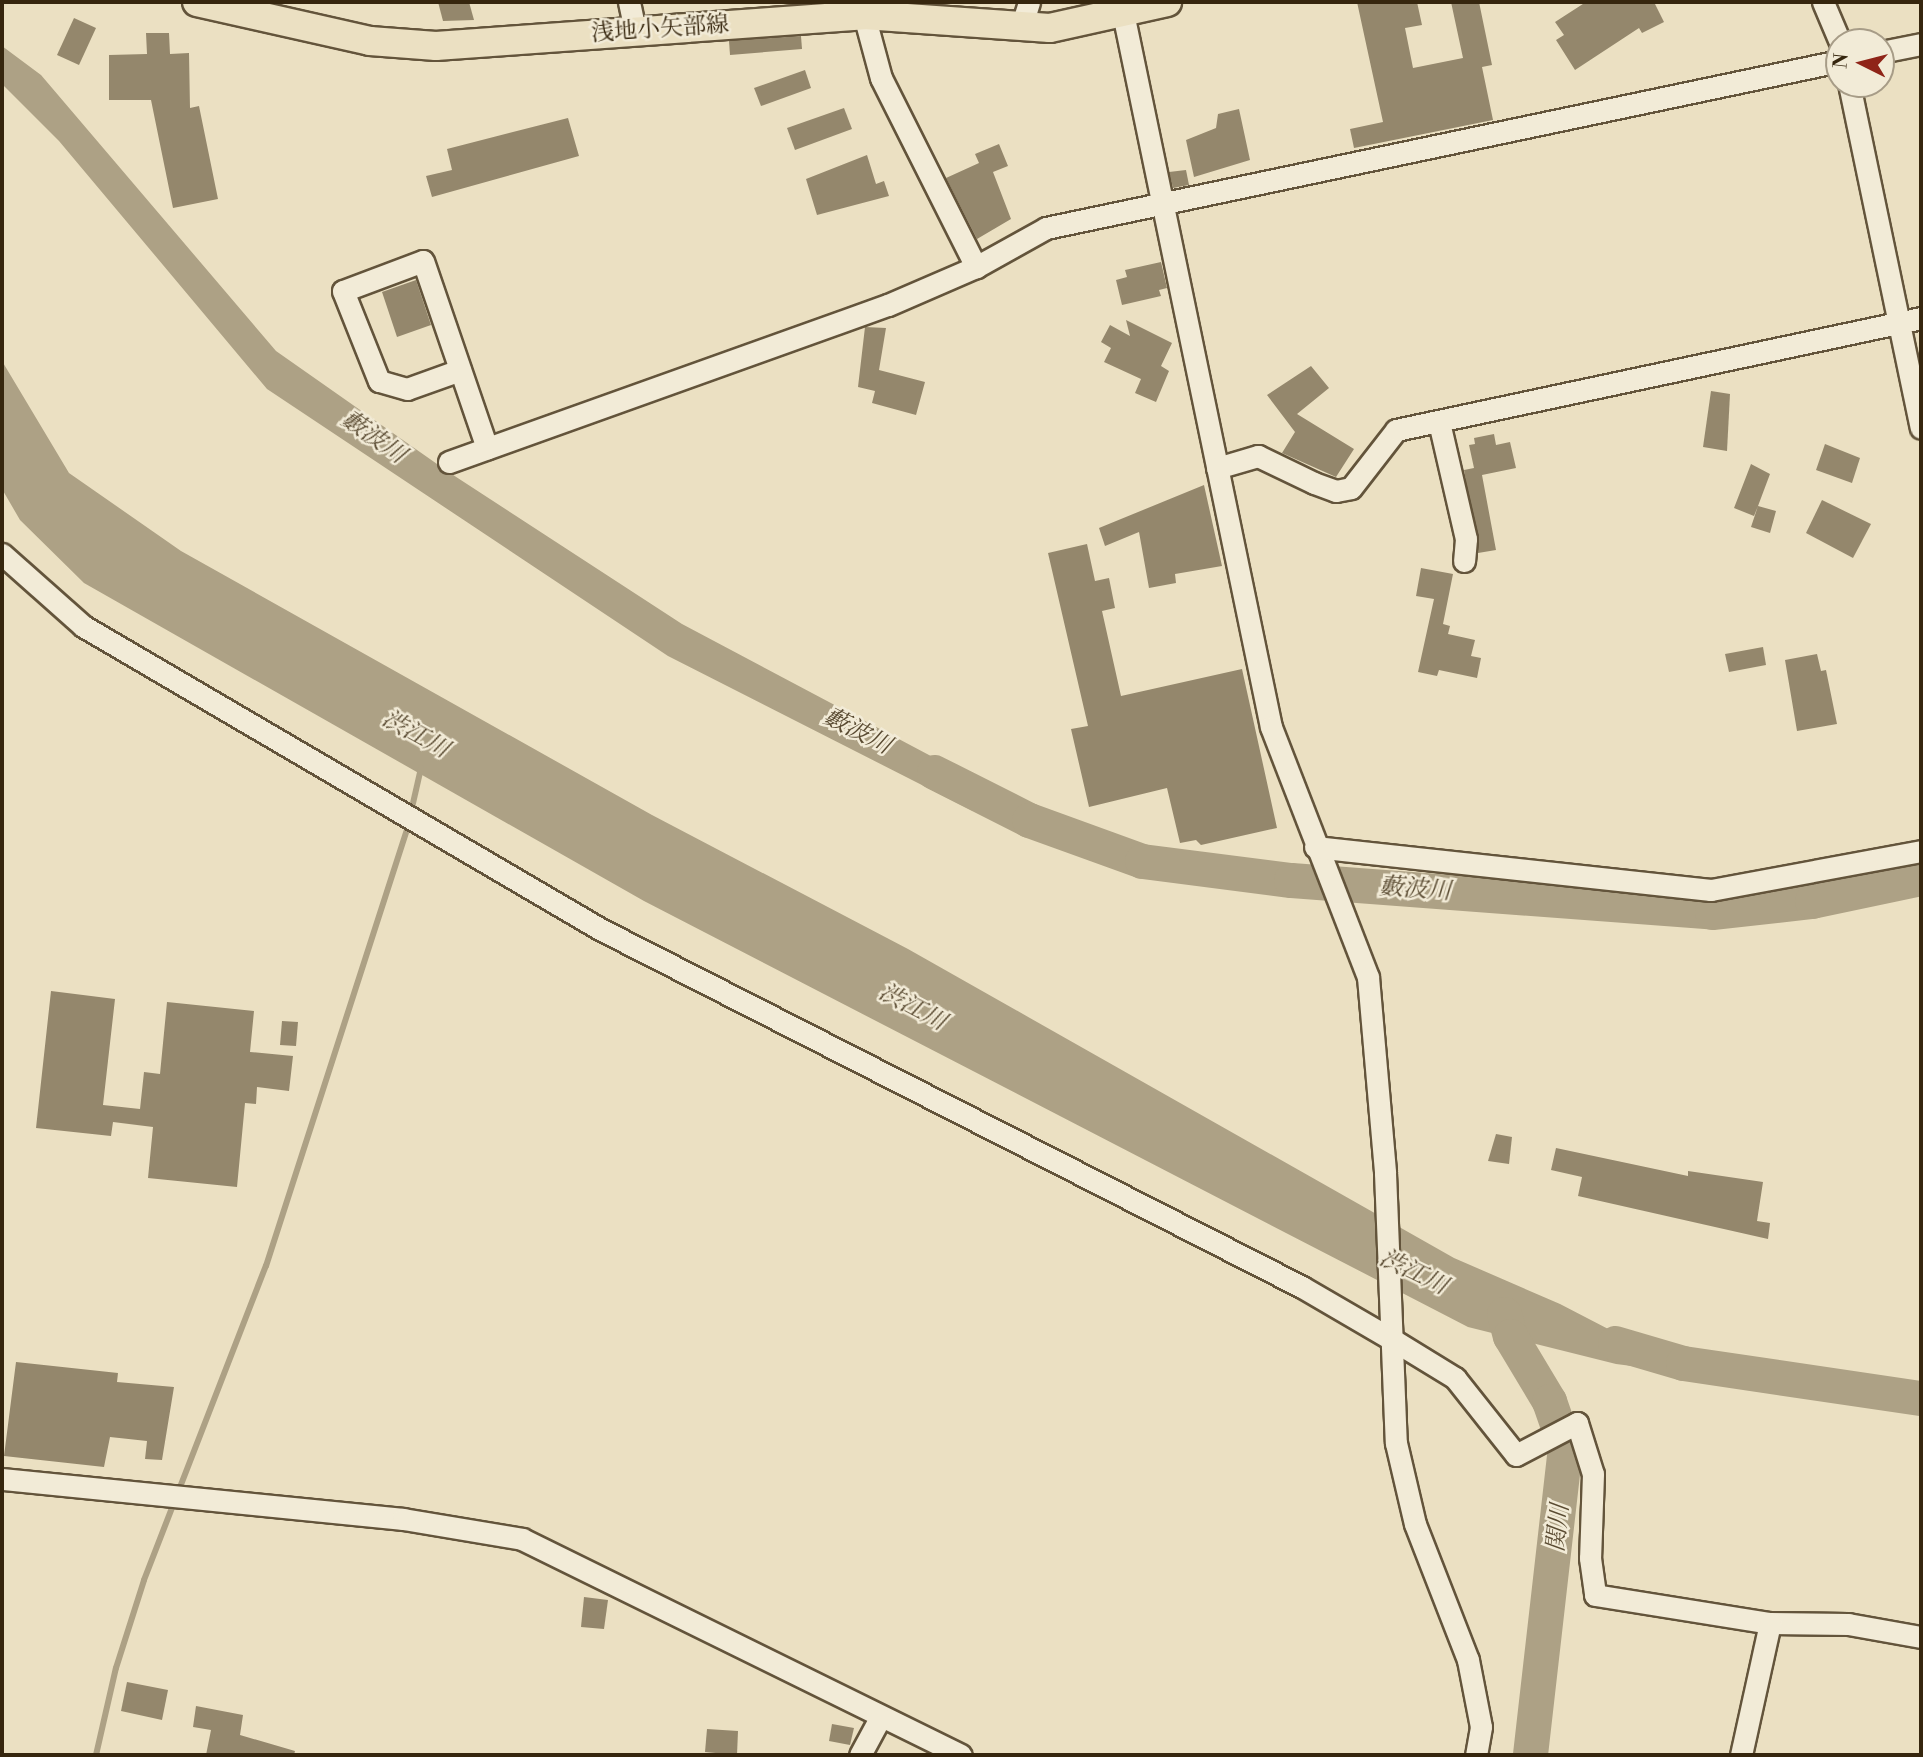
<!DOCTYPE html>
<meta charset="utf-8">
<style>
body{margin:0}
#map{position:relative;width:1923px;height:1757px;overflow:hidden;background:#ebe0c2;font-family:"Libre Bodoni","Noto Serif JP",serif}
div>[style]{position:absolute}
.water>*{inset:0;background:#ada185}
.stream>*{height:6px;margin:-3px;padding:0 3px;transform-origin:3px;border-radius:3px;background:#ada185}
.river>*{height:35px;margin:-17.5px;padding:0 17.5px;transform-origin:17.5px;border-radius:17.5px;background:#ada185}
.building>*{inset:0;background:#94876c}
.roads{filter:drop-shadow(2px 0 #63543b) drop-shadow(-2px 0 #63543b) drop-shadow(0 2px #63543b) drop-shadow(0 -2px #63543b)}
.minor>*{height:21px;margin:-10.5px;padding:0 10.5px;transform-origin:10.5px;border-radius:10.5px;background:#f2ebd7}
.major>*{height:28px;margin:-14px;padding:0 14px;transform-origin:14px;border-radius:14px;background:#ebe0c2}
span{translate:-50% -50%;white-space:nowrap;text-align:center;line-height:1.15;-webkit-text-stroke:5px #f2ebd7;paint-order:stroke}
.street-label{font-size:23px;color:#36260e}
.water-label{font-size:24px;color:#5a4b32;font-style:italic}
.frame{position:absolute;inset:0;border:4px solid #36260e;pointer-events:none}
.north{position:absolute;left:1825px;top:28px;width:70px;height:70px;box-sizing:border-box;background:#f2ebd7;border:2px solid #a79c87;border-radius:50%;rotate:276deg;font-size:19px;font-weight:700;line-height:28px;text-align:center;color:#36260e}
.north::after{content:'';display:block;margin:auto;width:24px;height:32px;background:#8f2418;clip-path:polygon(50% 0,100% 100%,50% 72%,0 100%)}
</style>
<div id="map">
<div class="water">
<i style="clip-path:polygon(2px 46px,41px 75px,276px 351px,447px 471px,682px 624px,978px 781px,973px 811px,668px 656px,267px 389px,59px 141px,2px 84px)"></i>
<i style="clip-path:polygon(2px 361px,69px 473px,181px 551px,652px 815px,908px 949px,1454px 1258px,1560px 1304px,1695px 1374px,1616px 1364px,1468px 1327px,644px 901px,84px 583px,20px 520px,2px 489px)"></i>
</div>
<div class="stream">
<i style="left:411px;top:812px;width:45px;rotate:-77.2deg"></i>
<i style="left:96px;top:1755px;width:89px;rotate:-77.1deg"></i>
<i style="left:116px;top:1668px;width:92px;rotate:-72.3deg"></i>
<i style="left:144px;top:1580px;width:337px;rotate:-68.8deg"></i>
<i style="left:266px;top:1266px;width:466px;rotate:-72.1deg"></i>
</div>
<div class="river">
<i style="left:934px;top:772px;width:106px;rotate:26.8deg"></i>
<i style="left:1029px;top:820px;width:120px;rotate:19.9deg"></i>
<i style="left:1142px;top:861px;width:150px;rotate:7.3deg"></i>
<i style="left:1291px;top:880px;width:422px;rotate:4.3deg"></i>
<i style="left:1712px;top:912px;width:101px;rotate:-6.3deg"></i>
<i style="left:1812px;top:901px;width:111px;rotate:-11.9deg"></i>
<i style="left:1504px;top:1314px;width:23px;rotate:75deg"></i>
<i style="left:1510px;top:1336px;width:76px;rotate:59deg"></i>
<i style="left:1549px;top:1401px;width:49px;rotate:70.8deg"></i>
<i style="left:1565px;top:1447px;width:310px;rotate:96.5deg"></i>
<i style="left:1615px;top:1343px;width:71px;rotate:16.4deg"></i>
<i style="left:1683px;top:1363px;width:241px;rotate:8.4deg"></i>
</div>
<div class="building">
<i style="clip-path:polygon(438px 2px,469px 2px,474px 20px,443px 21px)"></i>
<i style="clip-path:polygon(1357px 2px,1417px 2px,1422px 25px,1405px 28px,1413px 68px,1463px 58px,1451px 2px,1479px 2px,1492px 65px,1482px 67px,1493px 120px,1354px 148px,1350px 129px,1383px 122px)"></i>
<i style="clip-path:polygon(1586px 2px,1654px 2px,1664px 22px,1642px 33px,1639px 28px,1575px 70px,1556px 40px,1564px 35px,1555px 22px)"></i>
<i style="clip-path:polygon(74px 18px,96px 28px,79px 65px,57px 55px)"></i>
<i style="clip-path:polygon(146px 33px,169px 33px,170px 54px,189px 53px,190px 108px,199px 106px,218px 199px,173px 208px,151px 100px,109px 100px,109px 55px,147px 54px)"></i>
<i style="clip-path:polygon(801px 36px,802px 49px,730px 55px,729px 41px)"></i>
<i style="clip-path:polygon(805px 70px,811px 88px,761px 106px,754px 88px)"></i>
<i style="clip-path:polygon(844px 108px,852px 129px,795px 150px,787px 128px)"></i>
<i style="clip-path:polygon(1239px 109px,1250px 160px,1194px 177px,1186px 140px,1216px 128px,1218px 114px)"></i>
<i style="clip-path:polygon(568px 118px,579px 156px,432px 197px,426px 176px,452px 170px,447px 149px)"></i>
<i style="clip-path:polygon(999px 144px,1008px 166px,993px 172px,1011px 219px,977px 239px,946px 178px,979px 163px,975px 154px)"></i>
<i style="clip-path:polygon(867px 155px,876px 184px,884px 181px,889px 196px,817px 215px,806px 179px)"></i>
<i style="clip-path:polygon(1186px 170px,1189px 185px,1173px 188px,1169px 172px)"></i>
<i style="clip-path:polygon(1161px 262px,1167px 288px,1159px 290px,1161px 296px,1122px 305px,1116px 280px,1127px 277px,1125px 270px)"></i>
<i style="clip-path:polygon(416px 280px,431px 325px,397px 337px,382px 292px)"></i>
<i style="clip-path:polygon(1126px 320px,1172px 343px,1161px 366px,1169px 371px,1156px 402px,1135px 393px,1141px 379px,1104px 362px,1111px 348px,1101px 342px,1110px 325px,1130px 336px)"></i>
<i style="clip-path:polygon(865px 327px,886px 328px,879px 370px,925px 382px,916px 415px,872px 403px,875px 391px,858px 387px)"></i>
<i style="clip-path:polygon(1311px 366px,1329px 388px,1297px 414px,1354px 449px,1336px 477px,1282px 453px,1295px 432px,1267px 395px)"></i>
<i style="clip-path:polygon(1711px 391px,1730px 394px,1727px 451px,1703px 447px)"></i>
<i style="clip-path:polygon(1494px 434px,1496px 445px,1510px 442px,1516px 468px,1482px 475px,1496px 550px,1478px 553px,1464px 470px,1474px 468px,1469px 445px,1475px 444px,1474px 438px)"></i>
<i style="clip-path:polygon(1825px 444px,1860px 458px,1852px 483px,1816px 470px)"></i>
<i style="clip-path:polygon(1751px 464px,1770px 474px,1758px 506px,1776px 511px,1770px 533px,1751px 527px,1758px 506px,1754px 516px,1734px 508px)"></i>
<i style="clip-path:polygon(1204px 485px,1222px 566px,1175px 574px,1176px 583px,1149px 588px,1139px 532px,1105px 546px,1099px 528px)"></i>
<i style="clip-path:polygon(1822px 500px,1871px 524px,1853px 558px,1806px 533px)"></i>
<i style="clip-path:polygon(1087px 544px,1095px 581px,1109px 578px,1115px 608px,1102px 611px,1121px 696px,1242px 669px,1277px 828px,1201px 845px,1196px 840px,1180px 843px,1167px 788px,1089px 807px,1071px 729px,1088px 726px,1048px 553px)"></i>
<i style="clip-path:polygon(1421px 568px,1453px 574px,1443px 624px,1450px 626px,1448px 634px,1475px 640px,1471px 656px,1481px 658px,1477px 678px,1439px 670px,1437px 676px,1418px 672px,1434px 599px,1416px 596px)"></i>
<i style="clip-path:polygon(1763px 647px,1766px 665px,1729px 672px,1725px 654px)"></i>
<i style="clip-path:polygon(1817px 654px,1821px 671px,1826px 670px,1837px 724px,1797px 731px,1785px 660px)"></i>
<i style="clip-path:polygon(51px 991px,115px 999px,103px 1105px,140px 1109px,144px 1072px,160px 1074px,167px 1002px,254px 1011px,250px 1052px,293px 1056px,289px 1091px,257px 1087px,256px 1104px,245px 1103px,237px 1187px,148px 1178px,153px 1127px,113px 1122px,111px 1136px,36px 1128px)"></i>
<i style="clip-path:polygon(282px 1021px,298px 1022px,296px 1046px,280px 1045px)"></i>
<i style="clip-path:polygon(1496px 1134px,1512px 1137px,1509px 1164px,1488px 1161px)"></i>
<i style="clip-path:polygon(1556px 1148px,1688px 1176px,1688px 1171px,1763px 1182px,1757px 1221px,1770px 1223px,1768px 1239px,1578px 1196px,1582px 1177px,1551px 1170px)"></i>
<i style="clip-path:polygon(16px 1362px,118px 1373px,117px 1382px,174px 1387px,162px 1460px,145px 1459px,147px 1441px,110px 1437px,104px 1467px,4px 1456px)"></i>
<i style="clip-path:polygon(584px 1597px,608px 1600px,604px 1629px,581px 1627px)"></i>
<i style="clip-path:polygon(127px 1682px,168px 1690px,162px 1720px,121px 1711px)"></i>
<i style="clip-path:polygon(196px 1706px,243px 1715px,240px 1735px,295px 1751px,294px 1755px,206px 1755px,211px 1730px,193px 1727px)"></i>
<i style="clip-path:polygon(832px 1724px,854px 1728px,850px 1745px,829px 1741px)"></i>
<i style="clip-path:polygon(707px 1729px,738px 1731px,737px 1755px,705px 1752px)"></i>
</div>
<div class="roads">
<div class="minor">
<i style="left:629px;top:2px;width:30px;rotate:78deg"></i>
<i style="left:1823px;top:2px;width:43px;rotate:67deg"></i>
<i style="left:1123px;top:13px;width:729px;rotate:78.29deg"></i>
<i style="left:1271px;top:727px;width:268px;rotate:68.8deg"></i>
<i style="left:1368px;top:977px;width:197px;rotate:85deg"></i>
<i style="left:1385px;top:1173px;width:270px;rotate:87.7deg"></i>
<i style="left:1396px;top:1443px;width:83px;rotate:76.8deg"></i>
<i style="left:1415px;top:1524px;width:146px;rotate:68.7deg"></i>
<i style="left:1468px;top:1660px;width:68px;rotate:79deg"></i>
<i style="left:1481px;top:1727px;width:28px;rotate:100deg"></i>
<i style="left:864px;top:15px;width:65px;rotate:74.9deg"></i>
<i style="left:881px;top:78px;width:212px;rotate:63.3deg"></i>
<i style="left:1022px;top:25px;width:24px;rotate:-73deg"></i>
<i style="left:1881px;top:52px;width:41px;rotate:-11.3deg"></i>
<i style="left:1849px;top:84px;width:351px;rotate:78.2deg"></i>
<i style="left:460px;top:370px;width:56px;rotate:160.3deg"></i>
<i style="left:407px;top:389px;width:29px;rotate:-164deg"></i>
<i style="left:379px;top:381px;width:97px;rotate:-111.8deg"></i>
<i style="left:343px;top:291px;width:85px;rotate:-20.6deg"></i>
<i style="left:423px;top:261px;width:198px;rotate:71.1deg"></i>
<i style="left:1439px;top:422px;width:120px;rotate:77deg"></i>
<i style="left:1466px;top:539px;width:22px;rotate:95deg"></i>
<i style="left:449px;top:462px;width:466px;rotate:-19.7deg"></i>
<i style="left:888px;top:305px;width:96px;rotate:-23.4deg"></i>
<i style="left:976px;top:267px;width:80px;rotate:-29.1deg"></i>
<i style="left:1046px;top:228px;width:810px;rotate:-11.89deg"></i>
<i style="left:1217px;top:468px;width:43px;rotate:-16.3deg"></i>
<i style="left:1258px;top:456px;width:62px;rotate:25.7deg"></i>
<i style="left:1314px;top:483px;width:23px;rotate:20deg"></i>
<i style="left:1336px;top:491px;width:15px;rotate:-11deg"></i>
<i style="left:1351px;top:488px;width:73px;rotate:-52.2deg"></i>
<i style="left:1396px;top:430px;width:537px;rotate:-12.04deg"></i>
<i style="left:2px;top:554px;width:108px;rotate:41.6deg"></i>
<i style="left:83px;top:626px;width:599px;rotate:30.37deg"></i>
<i style="left:600px;top:929px;width:788px;rotate:27.02deg"></i>
<i style="left:1302px;top:1287px;width:105px;rotate:30.2deg"></i>
<i style="left:1393px;top:1340px;width:73px;rotate:31.5deg"></i>
<i style="left:1455px;top:1378px;width:98px;rotate:51.6deg"></i>
<i style="left:1516px;top:1455px;width:69px;rotate:-27.7deg"></i>
<i style="left:1577px;top:1423px;width:53px;rotate:72.6deg"></i>
<i style="left:1593px;top:1474px;width:84px;rotate:92deg"></i>
<i style="left:1590px;top:1558px;width:37px;rotate:82deg"></i>
<i style="left:1595px;top:1595px;width:177px;rotate:9.1deg"></i>
<i style="left:1770px;top:1623px;width:78px;rotate:0.7deg"></i>
<i style="left:1848px;top:1624px;width:74px;rotate:10.1deg"></i>
<i style="left:1315px;top:847px;width:398px;rotate:6.2deg"></i>
<i style="left:1711px;top:890px;width:214px;rotate:-10.5deg"></i>
<i style="left:2px;top:1479px;width:403px;rotate:5.7deg"></i>
<i style="left:403px;top:1519px;width:121px;rotate:9.5deg"></i>
<i style="left:522px;top:1539px;width:489px;rotate:26.2deg"></i>
<i style="left:860px;top:1755px;width:42px;rotate:-61.6deg"></i>
<i style="left:1741px;top:1755px;width:135px;rotate:-77.6deg"></i>
</div>
<div class="major">
<i style="left:197px;top:2px;width:177px;rotate:12.7deg"></i>
<i style="left:370px;top:41px;width:66px;rotate:4.3deg"></i>
<i style="left:436px;top:46px;width:429px;rotate:-4.1deg"></i>
<i style="left:864px;top:15px;width:186px;rotate:4deg"></i>
<i style="left:1050px;top:28px;width:120px;rotate:-12.5deg"></i>
</div>
</div>
<div class="street-label">
<span style="left:660px;top:29px;rotate:-4deg">浅地小矢部線</span>
</div>
<div class="water-label">
<span style="left:373px;top:438px;rotate:35deg">藪波川</span>
<span style="left:857px;top:732px;rotate:27deg">藪波川</span>
<span style="left:415px;top:735px;rotate:29deg">渋江川</span>
<span style="left:1415px;top:890px;rotate:4deg">藪波川</span>
<span style="left:912px;top:1008px;rotate:28deg">渋江川</span>
<span style="left:1413px;top:1273px;rotate:26deg">渋江川</span>
<span style="left:1559px;top:1528px;rotate:-84deg">関川</span>
</div>
<div class="frame"></div>
<div class="north">N</div>
</div>
